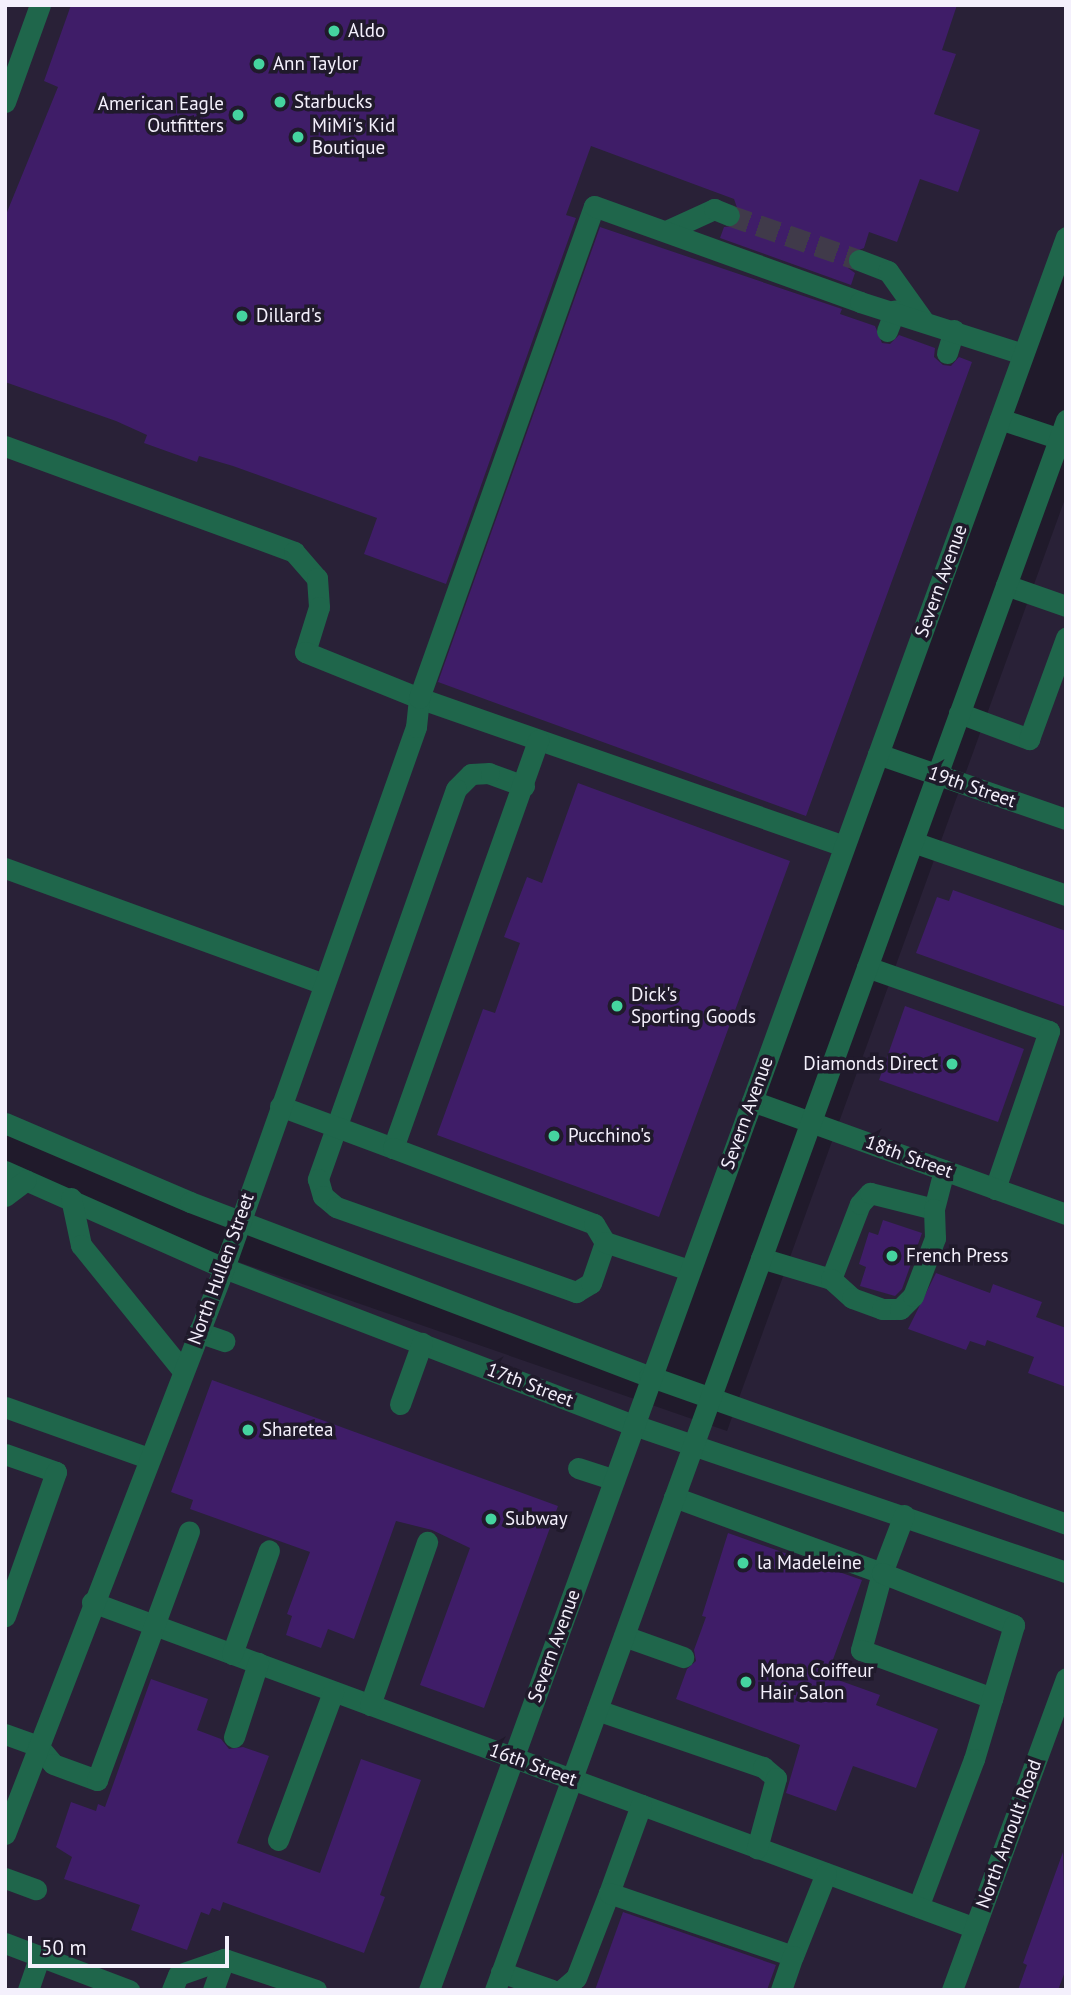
<!DOCTYPE html>
<style>
body{margin:0}
#map{position:relative;width:1071px;height:1995px;overflow:hidden;background:#201a2b;font-family:"PT Sans",sans-serif}
div>[style]{position:absolute}
.built>*{inset:0;background:#292137}
.building>*{inset:0;background:#3f1d68}
.minor-tunnel>*{height:21px;margin-top:-10.5px;transform-origin:0;background:repeating-linear-gradient(90deg,#403a4a 0 21px,transparent 0 31px)}
.minor>*{height:21px;margin:-10.5px;padding:0 10.5px;transform-origin:10.5px;border-radius:10.5px;background:#1f664b}
.dots>*{width:19px;height:19px;translate:-50% -50%;box-sizing:border-box;border:4px solid #201a2b;border-radius:50%}
span{translate:-50% -50%;white-space:nowrap;text-align:center;line-height:1.15;-webkit-text-stroke:7px #201a2b;paint-order:stroke}
.poi-label{font-size:19px;color:#f4f0fc}
.left{translate:0 -50%;text-align:left}
.right{translate:-100% -50%;text-align:right}
.street-label{font-size:19px;color:#f4f0fc}
.frame{position:absolute;inset:0;border:7px solid #f4f0fc;pointer-events:none}
.scale{position:absolute;left:28px;top:1936px;width:201px;height:32px;box-sizing:border-box;border:4px solid #f4f0fc;border-top:0;padding-left:9px;font-size:21px;line-height:24px;white-space:nowrap;color:#f4f0fc;-webkit-text-stroke:5px #201a2b;paint-order:stroke}
</style>
<div id="map">
<div class="built">
<i style="clip-path:polygon(5px 5px,1066px 5px,1066px 233px,649px 1376px,5px 1132px)"></i>
<i style="clip-path:polygon(1066px 496px,1066px 1990px,5px 1990px,5px 1181px,727px 1431px)"></i>
</div>
<div class="building">
<i style="clip-path:polygon(71px 5px,957px 5px,942px 50px,956px 54px,934px 114px,980px 130px,958px 192px,920px 179px,897px 242px,869px 232px,864px 248px,847px 255px,848px 268px,855px 273px,851px 285px,720px 238px,724px 227px,737px 226px,741px 219px,734px 199px,591px 146px,566px 215px,576px 218px,446px 584px,364px 554px,377px 518px,233px 466px,199px 456px,197px 462px,144px 443px,147px 435px,116px 421px,5px 382px,5px 217px,58px 87px,44px 81px)"></i>
<i style="clip-path:polygon(600px 227px,842px 309px,840px 314px,875px 326px,882px 343px,890px 344px,899px 335px,935px 348px,934px 357px,943px 365px,951px 366px,959px 357px,972px 362px,806px 816px,438px 682px)"></i>
<i style="clip-path:polygon(578px 783px,790px 861px,659px 1217px,437px 1135px,483px 1009px,495px 1013px,520px 943px,504px 937px,527px 877px,542px 883px)"></i>
<i style="clip-path:polygon(953px 890px,1066px 931px,1066px 1007px,916px 953px,937px 897px,949px 901px)"></i>
<i style="clip-path:polygon(905px 1006px,1024px 1049px,998px 1122px,879px 1080px)"></i>
<i style="clip-path:polygon(883px 1220px,922px 1233px,902px 1289px,895px 1296px,860px 1286px,866px 1267px,859px 1264px,869px 1232px,878px 1235px)"></i>
<i style="clip-path:polygon(936px 1273px,990px 1293px,993px 1284px,1042px 1302px,1036px 1317px,1066px 1328px,1066px 1387px,1028px 1373px,1034px 1357px,987px 1340px,985px 1346px,970px 1341px,966px 1350px,908px 1329px)"></i>
<i style="clip-path:polygon(212px 1380px,558px 1506px,484px 1708px,420px 1685px,470px 1548px,432px 1530px,396px 1521px,354px 1639px,328px 1629px,321px 1648px,286px 1635px,292px 1616px,287px 1614px,310px 1552px,190px 1509px,193px 1500px,171px 1492px)"></i>
<i style="clip-path:polygon(728px 1533px,862px 1580px,827px 1676px,880px 1695px,876px 1705px,938px 1729px,916px 1788px,853px 1766px,836px 1811px,786px 1793px,800px 1745px,676px 1699px,687px 1669px,696px 1661px,694px 1650px,706px 1617px,702px 1616px)"></i>
<i style="clip-path:polygon(151px 1679px,208px 1699px,197px 1730px,221px 1739px,229px 1749px,243px 1747px,269px 1756px,237px 1843px,320px 1873px,361px 1759px,421px 1780px,380px 1895px,385px 1897px,364px 1953px,223px 1902px,220px 1911px,212px 1908px,209px 1915px,201px 1912px,187px 1950px,131px 1930px,140px 1905px,64px 1879px,72px 1857px,56px 1847px,71px 1802px,96px 1811px,98px 1804px,105px 1807px)"></i>
<i style="clip-path:polygon(1063px 1852px,1066px 1969px,1058px 1990px,1018px 1990px,1027px 1965px,1023px 1963px)"></i>
<i style="clip-path:polygon(623px 1912px,776px 1965px,767px 1990px,595px 1990px)"></i>
</div>
<div class="minor-tunnel">
<i style="left:729px;top:215px;width:138px;rotate:19.1deg"></i>
</div>
<div class="minor">
<i style="left:5px;top:102px;width:103px;rotate:-70.2deg"></i>
<i style="left:666px;top:231px;width:53px;rotate:-24.6deg"></i>
<i style="left:714px;top:209px;width:16px;rotate:22deg"></i>
<i style="left:859px;top:260px;width:31px;rotate:21deg"></i>
<i style="left:888px;top:271px;width:60px;rotate:54.5deg"></i>
<i style="left:887px;top:331px;width:22px;rotate:-69deg"></i>
<i style="left:947px;top:353px;width:24px;rotate:-73deg"></i>
<i style="left:1000px;top:419px;width:70px;rotate:18.4deg"></i>
<i style="left:5px;top:446px;width:308px;rotate:20.1deg"></i>
<i style="left:294px;top:552px;width:35px;rotate:49deg"></i>
<i style="left:317px;top:578px;width:29px;rotate:86deg"></i>
<i style="left:319px;top:607px;width:47px;rotate:107.3deg"></i>
<i style="left:305px;top:652px;width:123px;rotate:22deg"></i>
<i style="left:419px;top:698px;width:450px;rotate:19.2deg"></i>
<i style="left:1006px;top:585px;width:64px;rotate:19.3deg"></i>
<i style="left:959px;top:713px;width:75px;rotate:20.4deg"></i>
<i style="left:1029px;top:739px;width:108px;rotate:-69.9deg"></i>
<i style="left:878px;top:754px;width:199px;rotate:19.1deg"></i>
<i style="left:524px;top:786px;width:37px;rotate:-160deg"></i>
<i style="left:489px;top:773px;width:18px;rotate:177deg"></i>
<i style="left:471px;top:774px;width:21px;rotate:135deg"></i>
<i style="left:456px;top:789px;width:414px;rotate:109.5deg"></i>
<i style="left:318px;top:1179px;width:18px;rotate:74deg"></i>
<i style="left:323px;top:1196px;width:17px;rotate:40deg"></i>
<i style="left:336px;top:1207px;width:255px;rotate:19.5deg"></i>
<i style="left:576px;top:1292px;width:17px;rotate:-31deg"></i>
<i style="left:591px;top:1283px;width:43px;rotate:-71.1deg"></i>
<i style="left:913px;top:842px;width:162px;rotate:19.1deg"></i>
<i style="left:5px;top:868px;width:339px;rotate:20deg"></i>
<i style="left:867px;top:967px;width:193px;rotate:19.4deg"></i>
<i style="left:1049px;top:1031px;width:167px;rotate:108.9deg"></i>
<i style="left:752px;top:1101px;width:334px;rotate:19.8deg"></i>
<i style="left:280px;top:1106px;width:121px;rotate:20.4deg"></i>
<i style="left:393px;top:1148px;width:433px;rotate:-70.4deg"></i>
<i style="left:5px;top:1123px;width:201px;rotate:23.1deg"></i>
<i style="left:190px;top:1202px;width:491px;rotate:20.8deg"></i>
<i style="left:649px;top:1376px;width:442px;rotate:19.5deg"></i>
<i style="left:393px;top:1148px;width:215px;rotate:20.7deg"></i>
<i style="left:594px;top:1224px;width:21px;rotate:59deg"></i>
<i style="left:605px;top:1242px;width:89px;rotate:18.4deg"></i>
<i style="left:5px;top:1171px;width:240px;rotate:23.9deg"></i>
<i style="left:224px;top:1268px;width:439px;rotate:21deg"></i>
<i style="left:634px;top:1425px;width:456px;rotate:18.8deg"></i>
<i style="left:5px;top:1196px;width:26px;rotate:-37deg"></i>
<i style="left:71px;top:1198px;width:48px;rotate:78deg"></i>
<i style="left:81px;top:1245px;width:162px;rotate:51deg"></i>
<i style="left:761px;top:1258px;width:73px;rotate:16.7deg"></i>
<i style="left:831px;top:1279px;width:80px;rotate:-68.9deg"></i>
<i style="left:860px;top:1204px;width:15px;rotate:-48deg"></i>
<i style="left:870px;top:1193px;width:66px;rotate:14deg"></i>
<i style="left:934px;top:1209px;width:40px;rotate:-75.6deg"></i>
<i style="left:831px;top:1279px;width:28px;rotate:42deg"></i>
<i style="left:852px;top:1298px;width:32px;rotate:20deg"></i>
<i style="left:882px;top:1309px;width:18px"></i>
<i style="left:900px;top:1309px;width:18px;rotate:-45deg"></i>
<i style="left:913px;top:1296px;width:62px;rotate:-69.2deg"></i>
<i style="left:935px;top:1238px;width:29px;rotate:-92deg"></i>
<i style="left:198px;top:1332px;width:28px;rotate:19deg"></i>
<i style="left:400px;top:1404px;width:65px;rotate:-70.2deg"></i>
<i style="left:5px;top:1407px;width:152px;rotate:19.6deg"></i>
<i style="left:5px;top:1454px;width:54px;rotate:19.4deg"></i>
<i style="left:56px;top:1472px;width:153px;rotate:109.5deg"></i>
<i style="left:578px;top:1468px;width:38px;rotate:18deg"></i>
<i style="left:674px;top:1497px;width:221px;rotate:20.1deg"></i>
<i style="left:882px;top:1573px;width:80px;rotate:105.3deg"></i>
<i style="left:861px;top:1650px;width:140px;rotate:20.1deg"></i>
<i style="left:904px;top:1515px;width:62px;rotate:110.8deg"></i>
<i style="left:882px;top:1573px;width:142px;rotate:21.5deg"></i>
<i style="left:1014px;top:1625px;width:140px;rotate:106.6deg"></i>
<i style="left:974px;top:1759px;width:158px;rotate:110.7deg"></i>
<i style="left:92px;top:1602px;width:941px;rotate:20.26deg"></i>
<i style="left:624px;top:1636px;width:63px;rotate:19.6deg"></i>
<i style="left:232px;top:1654px;width:110px;rotate:-70.4deg"></i>
<i style="left:370px;top:1705px;width:173px;rotate:-70.7deg"></i>
<i style="left:597px;top:1710px;width:176px;rotate:19deg"></i>
<i style="left:763px;top:1767px;width:17px;rotate:40deg"></i>
<i style="left:776px;top:1778px;width:73px;rotate:105.2deg"></i>
<i style="left:5px;top:1734px;width:35px;rotate:20deg"></i>
<i style="left:38px;top:1746px;width:23px;rotate:50deg"></i>
<i style="left:53px;top:1764px;width:47px;rotate:20deg"></i>
<i style="left:97px;top:1780px;width:265px;rotate:-69.7deg"></i>
<i style="left:234px;top:1737px;width:78px;rotate:-72deg"></i>
<i style="left:5px;top:1834px;width:607px;rotate:-68.85deg"></i>
<i style="left:224px;top:1268px;width:574px;rotate:-70.46deg"></i>
<i style="left:416px;top:727px;width:29px;rotate:-84deg"></i>
<i style="left:419px;top:698px;width:522px;rotate:-70.42deg"></i>
<i style="left:594px;top:206px;width:283px;rotate:19.8deg"></i>
<i style="left:860px;top:302px;width:171px;rotate:17.7deg"></i>
<i style="left:278px;top:1840px;width:158px;rotate:-69.6deg"></i>
<i style="left:5px;top:1878px;width:33px;rotate:20deg"></i>
<i style="left:609px;top:1893px;width:94px;rotate:-70deg"></i>
<i style="left:5px;top:1943px;width:133px;rotate:20.8deg"></i>
<i style="left:501px;top:1972px;width:54px;rotate:19.4deg"></i>
<i style="left:28px;top:1990px;width:36px;rotate:-71deg"></i>
<i style="left:172px;top:1990px;width:16px;rotate:-68deg"></i>
<i style="left:178px;top:1975px;width:49px;rotate:-19.2deg"></i>
<i style="left:213px;top:1990px;width:33px;rotate:-70deg"></i>
<i style="left:224px;top:1959px;width:97px;rotate:18.6deg"></i>
<i style="left:429px;top:1990px;width:1865px;rotate:-70.03deg"></i>
<i style="left:495px;top:1990px;width:1671px;rotate:-70.01deg"></i>
<i style="left:562px;top:1990px;width:18px;rotate:-41deg"></i>
<i style="left:576px;top:1978px;width:91px;rotate:-68.8deg"></i>
<i style="left:609px;top:1893px;width:194px;rotate:18.9deg"></i>
<i style="left:793px;top:1956px;width:89px;rotate:-68.3deg"></i>
<i style="left:781px;top:1990px;width:36px;rotate:-71deg"></i>
<i style="left:952px;top:1990px;width:332px;rotate:-69.9deg"></i>
</div>
<div class="dots">
<i style="left:334px;top:31px;background:#45d49f"></i>
<i style="left:259px;top:64px;background:#45d49f"></i>
<i style="left:280px;top:102px;background:#45d49f"></i>
<i style="left:238px;top:115px;background:#45d49f"></i>
<i style="left:298px;top:137px;background:#45d49f"></i>
<i style="left:242px;top:316px;background:#45d49f"></i>
<i style="left:617px;top:1006px;background:#45d49f"></i>
<i style="left:952px;top:1064px;background:#45d49f"></i>
<i style="left:554px;top:1136px;background:#45d49f"></i>
<i style="left:892px;top:1256px;background:#45d49f"></i>
<i style="left:248px;top:1430px;background:#45d49f"></i>
<i style="left:491px;top:1519px;background:#45d49f"></i>
<i style="left:743px;top:1563px;background:#45d49f"></i>
<i style="left:746px;top:1682px;background:#45d49f"></i>
</div>
<div class="poi-label">
<span class="left" style="left:348px;top:31px">Aldo</span>
<span class="left" style="left:273px;top:64px">Ann Taylor</span>
<span class="left" style="left:294px;top:102px">Starbucks</span>
<span class="right" style="left:224px;top:115px">American Eagle<br>Outfitters</span>
<span class="left" style="left:312px;top:137px">MiMi's Kid<br>Boutique</span>
<span class="left" style="left:256px;top:316px">Dillard's</span>
<span class="left" style="left:631px;top:1006px">Dick's<br>Sporting Goods</span>
<span class="right" style="left:938px;top:1064px">Diamonds Direct</span>
<span class="left" style="left:568px;top:1136px">Pucchino's</span>
<span class="left" style="left:906px;top:1256px">French Press</span>
<span class="left" style="left:262px;top:1430px">Sharetea</span>
<span class="left" style="left:505px;top:1519px">Subway</span>
<span class="left" style="left:757px;top:1563px">la Madeleine</span>
<span class="left" style="left:760px;top:1682px">Mona Coiffeur<br>Hair Salon</span>
</div>
<div class="street-label">
<span style="left:941px;top:581px;rotate:-70deg">Severn Avenue</span>
<span style="left:972px;top:787px;rotate:19deg">19th Street</span>
<span style="left:747px;top:1113px;rotate:-70deg">Severn Avenue</span>
<span style="left:909px;top:1157px;rotate:20deg">18th Street</span>
<span style="left:221px;top:1269px;rotate:-70deg">North Hullen Street</span>
<span style="left:530px;top:1385px;rotate:21deg">17th Street</span>
<span style="left:554px;top:1646px;rotate:-70deg">Severn Avenue</span>
<span style="left:533px;top:1765px;rotate:20deg">16th Street</span>
<span style="left:1009px;top:1834px;rotate:-70deg">North Arnoult Road</span>
</div>
<div class="frame"></div>
<div class="scale">50 m</div>
</div>
